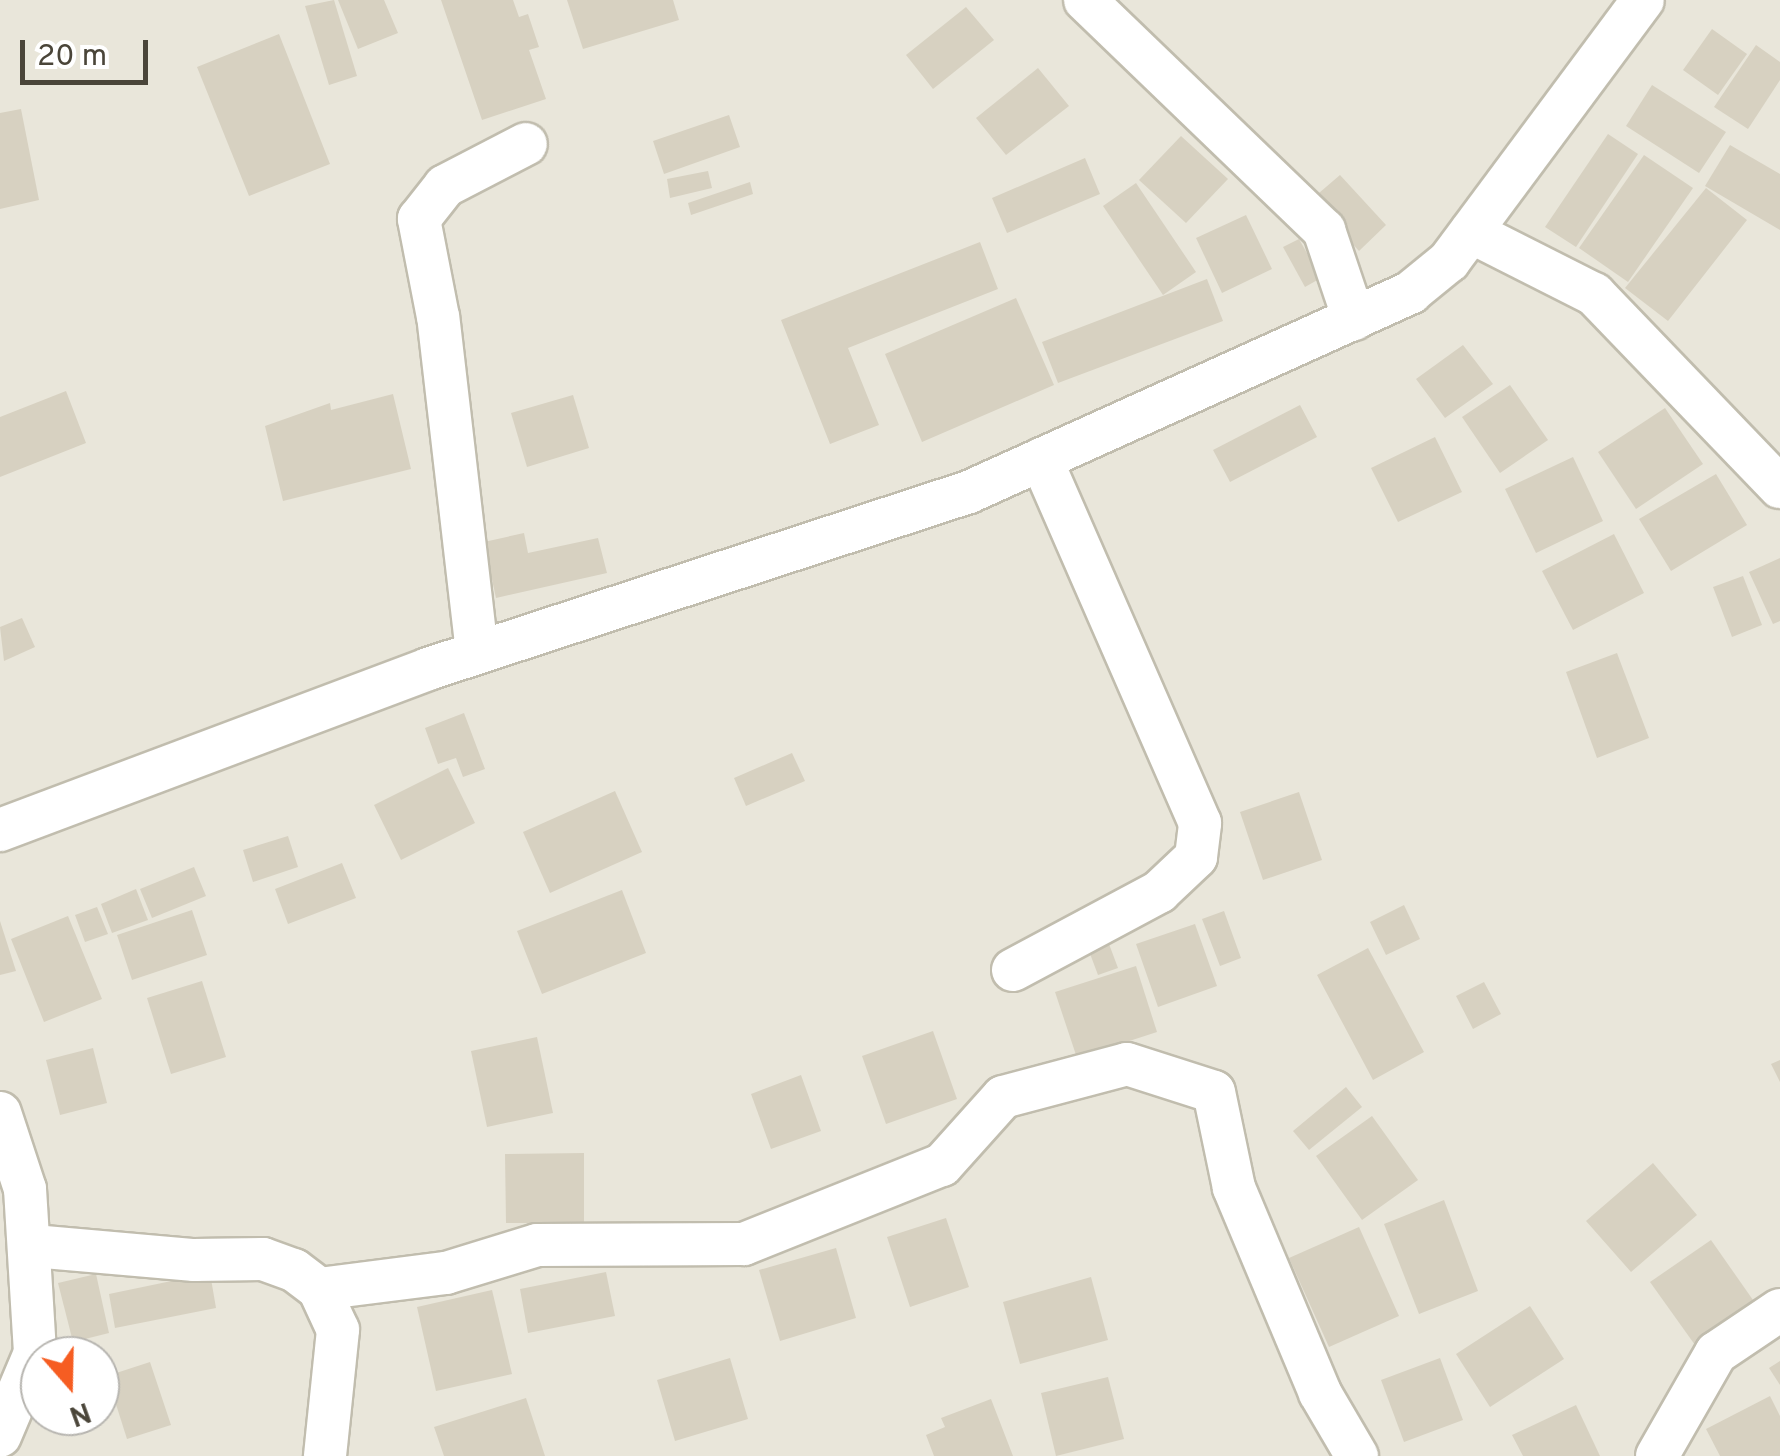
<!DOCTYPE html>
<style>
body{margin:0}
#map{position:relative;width:1780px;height:1456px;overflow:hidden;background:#f5f4eb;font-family:Overpass,sans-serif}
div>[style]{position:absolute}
.residential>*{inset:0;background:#e9e6da}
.building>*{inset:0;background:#d7d1c1}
.roads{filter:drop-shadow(2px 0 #c1bdae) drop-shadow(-2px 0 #c1bdae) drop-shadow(0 2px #c1bdae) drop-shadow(0 -2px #c1bdae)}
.street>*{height:42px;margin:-21px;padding:0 21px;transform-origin:21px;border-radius:21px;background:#fff}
span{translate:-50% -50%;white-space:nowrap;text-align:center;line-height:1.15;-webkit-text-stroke:8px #fff;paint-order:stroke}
.north{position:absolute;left:20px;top:1336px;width:100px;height:100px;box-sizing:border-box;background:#fff;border:2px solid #b7b5b0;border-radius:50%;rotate:160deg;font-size:28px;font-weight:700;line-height:40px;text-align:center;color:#4a4539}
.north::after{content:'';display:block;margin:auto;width:35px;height:45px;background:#f65d22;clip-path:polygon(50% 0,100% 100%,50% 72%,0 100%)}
.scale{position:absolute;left:20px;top:40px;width:128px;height:45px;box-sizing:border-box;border:5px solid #4a4539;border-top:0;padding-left:12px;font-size:30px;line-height:35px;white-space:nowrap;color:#4a4539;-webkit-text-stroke:8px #fff;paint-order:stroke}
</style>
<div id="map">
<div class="residential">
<i style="clip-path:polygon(evenodd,0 0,1780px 0,1780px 1456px,0 1456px,0 0,40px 1356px,100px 1356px,100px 1416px,40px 1416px,40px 1356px)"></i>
</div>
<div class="building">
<i style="clip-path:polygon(334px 0,357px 76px,329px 85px,305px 6px)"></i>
<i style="clip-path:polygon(338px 0,384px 0,398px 33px,358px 49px)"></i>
<i style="clip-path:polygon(441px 0,513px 0,519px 17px,528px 14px,539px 47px,529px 50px,546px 99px,482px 120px)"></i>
<i style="clip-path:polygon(567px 0,673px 0,679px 20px,583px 49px)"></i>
<i style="clip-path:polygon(966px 7px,994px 40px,933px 89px,906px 55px)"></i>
<i style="clip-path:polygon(1712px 29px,1747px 54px,1718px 95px,1683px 70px)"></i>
<i style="clip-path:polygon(279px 34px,330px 164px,249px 196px,197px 67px)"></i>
<i style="clip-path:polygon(1756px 45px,1780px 62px,1780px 80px,1748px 129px,1714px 107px)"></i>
<i style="clip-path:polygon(1038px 68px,1069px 106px,1006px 155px,976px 118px)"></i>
<i style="clip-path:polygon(1652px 85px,1726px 132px,1699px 173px,1626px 126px)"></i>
<i style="clip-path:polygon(21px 109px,39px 200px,0 209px,0 113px)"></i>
<i style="clip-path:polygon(729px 115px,740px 147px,664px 174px,653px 141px)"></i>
<i style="clip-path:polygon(1608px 134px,1638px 154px,1576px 247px,1545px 227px)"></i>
<i style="clip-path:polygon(1181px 136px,1228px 179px,1186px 223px,1139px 180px)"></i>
<i style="clip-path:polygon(1730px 145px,1780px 174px,1780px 230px,1705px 186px)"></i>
<i style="clip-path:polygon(1644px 155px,1693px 188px,1628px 282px,1579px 248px)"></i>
<i style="clip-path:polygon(1085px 158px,1100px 194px,1007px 233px,992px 198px)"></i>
<i style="clip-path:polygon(708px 171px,712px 188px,670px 198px,667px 179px)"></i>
<i style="clip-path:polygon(1340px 175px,1386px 225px,1359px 251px,1312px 199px)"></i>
<i style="clip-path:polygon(750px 182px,753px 194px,691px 215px,688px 203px)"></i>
<i style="clip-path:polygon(1136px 183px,1196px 272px,1163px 295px,1103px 206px)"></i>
<i style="clip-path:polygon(1706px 188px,1747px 220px,1668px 321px,1625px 288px)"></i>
<i style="clip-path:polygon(1246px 215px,1272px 269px,1222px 293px,1196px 238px)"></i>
<i style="clip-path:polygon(1299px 239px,1321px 278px,1305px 287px,1283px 247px)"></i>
<i style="clip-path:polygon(980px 242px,998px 289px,848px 348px,879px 425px,830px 444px,781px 320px)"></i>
<i style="clip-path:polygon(1207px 279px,1223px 321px,1058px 383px,1042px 342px)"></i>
<i style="clip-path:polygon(1016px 298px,1054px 385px,922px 442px,885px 354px)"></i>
<i style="clip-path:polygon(1463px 345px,1493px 384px,1445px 418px,1416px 379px)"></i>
<i style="clip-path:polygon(1510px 385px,1548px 440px,1500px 473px,1462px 417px)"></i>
<i style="clip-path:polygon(66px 391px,86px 443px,0 477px,0 417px)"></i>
<i style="clip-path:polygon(393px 394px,411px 469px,283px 501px,265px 426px,330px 403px,331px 410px)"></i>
<i style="clip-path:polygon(573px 395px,589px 448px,527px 467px,511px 413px)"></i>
<i style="clip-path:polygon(1300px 405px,1317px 437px,1230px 482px,1213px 450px)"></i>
<i style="clip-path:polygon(1665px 408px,1703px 464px,1636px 509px,1598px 452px)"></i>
<i style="clip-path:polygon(1435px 437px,1462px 492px,1398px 522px,1371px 468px)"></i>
<i style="clip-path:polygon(1573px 457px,1603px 521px,1536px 553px,1505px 489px)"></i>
<i style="clip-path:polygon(1716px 474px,1747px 525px,1671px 571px,1639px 519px)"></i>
<i style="clip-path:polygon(524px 533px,528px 553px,598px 538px,607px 573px,496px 598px,484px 542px)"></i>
<i style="clip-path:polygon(1614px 534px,1644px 593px,1573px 630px,1542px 571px)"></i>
<i style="clip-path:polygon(1780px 558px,1780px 621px,1773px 624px,1749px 572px)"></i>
<i style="clip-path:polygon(1743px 576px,1762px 625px,1732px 637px,1713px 587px)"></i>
<i style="clip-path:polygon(22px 618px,35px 647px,4px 661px,0 627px)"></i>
<i style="clip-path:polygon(1617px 653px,1649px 738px,1597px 758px,1566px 672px)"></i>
<i style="clip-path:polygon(464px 713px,485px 769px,463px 777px,456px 758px,438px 764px,425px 728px)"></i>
<i style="clip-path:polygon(792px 753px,805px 781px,746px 806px,734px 778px)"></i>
<i style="clip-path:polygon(448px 768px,475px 823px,401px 860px,374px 805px)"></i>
<i style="clip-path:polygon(615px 791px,642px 852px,550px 893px,523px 832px)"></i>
<i style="clip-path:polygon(1299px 792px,1322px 860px,1263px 880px,1240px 812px)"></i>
<i style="clip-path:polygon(288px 836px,298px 867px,253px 882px,243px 850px)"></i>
<i style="clip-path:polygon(342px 863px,356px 898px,288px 924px,275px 889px)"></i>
<i style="clip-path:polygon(194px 867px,206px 896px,152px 918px,140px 889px)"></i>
<i style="clip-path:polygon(136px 889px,148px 920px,112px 933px,101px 904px)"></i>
<i style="clip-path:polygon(622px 890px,646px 953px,542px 994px,517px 931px)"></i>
<i style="clip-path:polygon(1404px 905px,1420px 939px,1386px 955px,1370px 922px)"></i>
<i style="clip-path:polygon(97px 907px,108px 934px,85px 942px,75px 915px)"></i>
<i style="clip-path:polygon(192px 910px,207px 955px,132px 980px,117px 935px)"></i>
<i style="clip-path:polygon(1224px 911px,1241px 958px,1220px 966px,1202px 919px)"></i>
<i style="clip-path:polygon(68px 916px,102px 999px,44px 1022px,11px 939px)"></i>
<i style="clip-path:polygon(0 921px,16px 971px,0 975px)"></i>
<i style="clip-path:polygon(1195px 924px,1217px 986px,1158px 1007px,1136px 944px)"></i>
<i style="clip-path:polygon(1109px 944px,1118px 968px,1098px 975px,1089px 951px)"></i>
<i style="clip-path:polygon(1368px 948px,1424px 1052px,1373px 1080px,1317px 975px)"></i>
<i style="clip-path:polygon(1136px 966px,1157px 1032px,1077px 1058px,1055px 992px)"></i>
<i style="clip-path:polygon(202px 981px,226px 1057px,171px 1074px,147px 998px)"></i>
<i style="clip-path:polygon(1484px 982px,1501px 1014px,1473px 1029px,1456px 996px)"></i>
<i style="clip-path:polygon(933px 1031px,957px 1099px,886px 1124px,862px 1056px)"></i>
<i style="clip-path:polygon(537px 1037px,553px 1113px,487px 1127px,471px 1051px)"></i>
<i style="clip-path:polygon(93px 1048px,107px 1103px,60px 1115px,46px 1060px)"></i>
<i style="clip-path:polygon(1780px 1060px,1780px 1082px,1771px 1064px)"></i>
<i style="clip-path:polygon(801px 1075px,821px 1131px,771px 1149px,751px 1094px)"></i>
<i style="clip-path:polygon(1346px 1087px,1362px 1107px,1309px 1150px,1293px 1131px)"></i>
<i style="clip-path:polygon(1372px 1116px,1418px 1180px,1362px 1220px,1316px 1156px)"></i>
<i style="clip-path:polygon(584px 1153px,584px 1223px,506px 1223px,505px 1154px)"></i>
<i style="clip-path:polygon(1653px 1163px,1697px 1215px,1631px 1272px,1586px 1221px)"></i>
<i style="clip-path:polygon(1444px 1200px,1478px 1291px,1419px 1314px,1384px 1224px)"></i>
<i style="clip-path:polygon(946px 1218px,969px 1287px,910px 1307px,887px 1237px)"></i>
<i style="clip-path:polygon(1359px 1227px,1399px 1316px,1329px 1347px,1289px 1258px)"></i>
<i style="clip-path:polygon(1711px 1240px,1760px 1310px,1700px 1352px,1650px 1282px)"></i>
<i style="clip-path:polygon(836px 1248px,856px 1318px,780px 1341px,759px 1270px)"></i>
<i style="clip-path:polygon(606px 1272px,615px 1316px,528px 1333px,520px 1289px)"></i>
<i style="clip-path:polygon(210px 1273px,216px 1308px,115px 1328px,109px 1294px)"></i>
<i style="clip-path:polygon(96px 1274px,109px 1333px,73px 1342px,58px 1283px)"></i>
<i style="clip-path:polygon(1091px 1277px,1108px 1340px,1020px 1364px,1003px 1302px)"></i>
<i style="clip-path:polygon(492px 1290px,512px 1374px,436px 1391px,417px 1307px)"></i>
<i style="clip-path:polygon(1530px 1306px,1564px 1359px,1490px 1407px,1456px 1354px)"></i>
<i style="clip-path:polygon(730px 1358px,748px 1419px,675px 1441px,657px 1380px)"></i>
<i style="clip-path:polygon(1440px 1358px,1463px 1420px,1404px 1442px,1381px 1380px)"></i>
<i style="clip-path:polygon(1780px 1361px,1780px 1385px,1769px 1368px)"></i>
<i style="clip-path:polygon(150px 1362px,171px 1425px,127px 1439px,107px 1376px)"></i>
<i style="clip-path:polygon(1108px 1377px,1124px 1439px,1056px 1456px,1041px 1393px)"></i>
<i style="clip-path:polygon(1770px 1396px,1780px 1416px,1780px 1456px,1720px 1456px,1706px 1429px)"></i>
<i style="clip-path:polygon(526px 1398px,545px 1456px,444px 1456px,434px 1427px)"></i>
<i style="clip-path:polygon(991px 1399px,1013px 1456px,934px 1456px,926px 1435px,945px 1427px,941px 1418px)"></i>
<i style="clip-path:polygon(1576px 1405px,1600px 1456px,1523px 1456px,1512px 1435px)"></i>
</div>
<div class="roads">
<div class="street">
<i style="left:1085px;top:0;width:332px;rotate:43.9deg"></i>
<i style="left:1324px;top:230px;width:94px;rotate:71.4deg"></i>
<i style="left:1471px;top:232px;width:138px;rotate:26.8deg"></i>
<i style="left:1594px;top:294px;width:268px;rotate:46.1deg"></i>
<i style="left:477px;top:652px;width:337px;rotate:-96.6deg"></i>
<i style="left:438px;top:317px;width:100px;rotate:-101deg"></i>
<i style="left:419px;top:219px;width:42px;rotate:-51.8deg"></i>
<i style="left:445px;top:186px;width:91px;rotate:-27.4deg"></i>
<i style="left:0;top:830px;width:457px;rotate:-20.6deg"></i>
<i style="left:428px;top:669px;width:569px;rotate:-18.12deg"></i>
<i style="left:969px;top:492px;width:485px;rotate:-24.3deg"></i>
<i style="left:1411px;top:292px;width:49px;rotate:-39.2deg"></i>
<i style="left:1449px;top:261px;width:325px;rotate:-53.4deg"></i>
<i style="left:1013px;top:970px;width:166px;rotate:-28.1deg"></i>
<i style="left:1159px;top:892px;width:51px;rotate:-43.4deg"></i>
<i style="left:1196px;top:857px;width:34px;rotate:-83deg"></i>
<i style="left:1200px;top:823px;width:397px;rotate:-113.6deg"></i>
<i style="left:0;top:1113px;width:80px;rotate:71.8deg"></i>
<i style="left:25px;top:1189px;width:164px;rotate:86.5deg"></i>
<i style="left:35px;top:1353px;width:90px;rotate:112.9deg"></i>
<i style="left:33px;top:1246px;width:162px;rotate:5deg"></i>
<i style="left:194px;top:1260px;width:69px;rotate:-0.8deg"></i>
<i style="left:263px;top:1259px;width:33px;rotate:20deg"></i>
<i style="left:294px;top:1270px;width:31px;rotate:37deg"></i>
<i style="left:319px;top:1289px;width:45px;rotate:65.1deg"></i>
<i style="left:338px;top:1330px;width:127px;rotate:95.9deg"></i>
<i style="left:319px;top:1289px;width:128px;rotate:-7.2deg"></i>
<i style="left:446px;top:1273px;width:95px;rotate:-17.1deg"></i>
<i style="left:537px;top:1245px;width:207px;rotate:-0.3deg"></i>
<i style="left:744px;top:1244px;width:213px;rotate:-21.8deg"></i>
<i style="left:942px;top:1165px;width:91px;rotate:-48.1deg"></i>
<i style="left:1003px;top:1097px;width:128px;rotate:-14.9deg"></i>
<i style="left:1127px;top:1064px;width:91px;rotate:17.8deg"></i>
<i style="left:1214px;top:1092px;width:98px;rotate:78.2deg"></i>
<i style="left:1234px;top:1188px;width:222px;rotate:67.2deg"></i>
<i style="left:1320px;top:1393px;width:73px;rotate:59.6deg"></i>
<i style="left:1657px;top:1456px;width:119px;rotate:-60.2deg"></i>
<i style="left:1716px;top:1353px;width:77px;rotate:-33.9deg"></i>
</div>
</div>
<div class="north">N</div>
<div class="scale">20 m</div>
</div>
